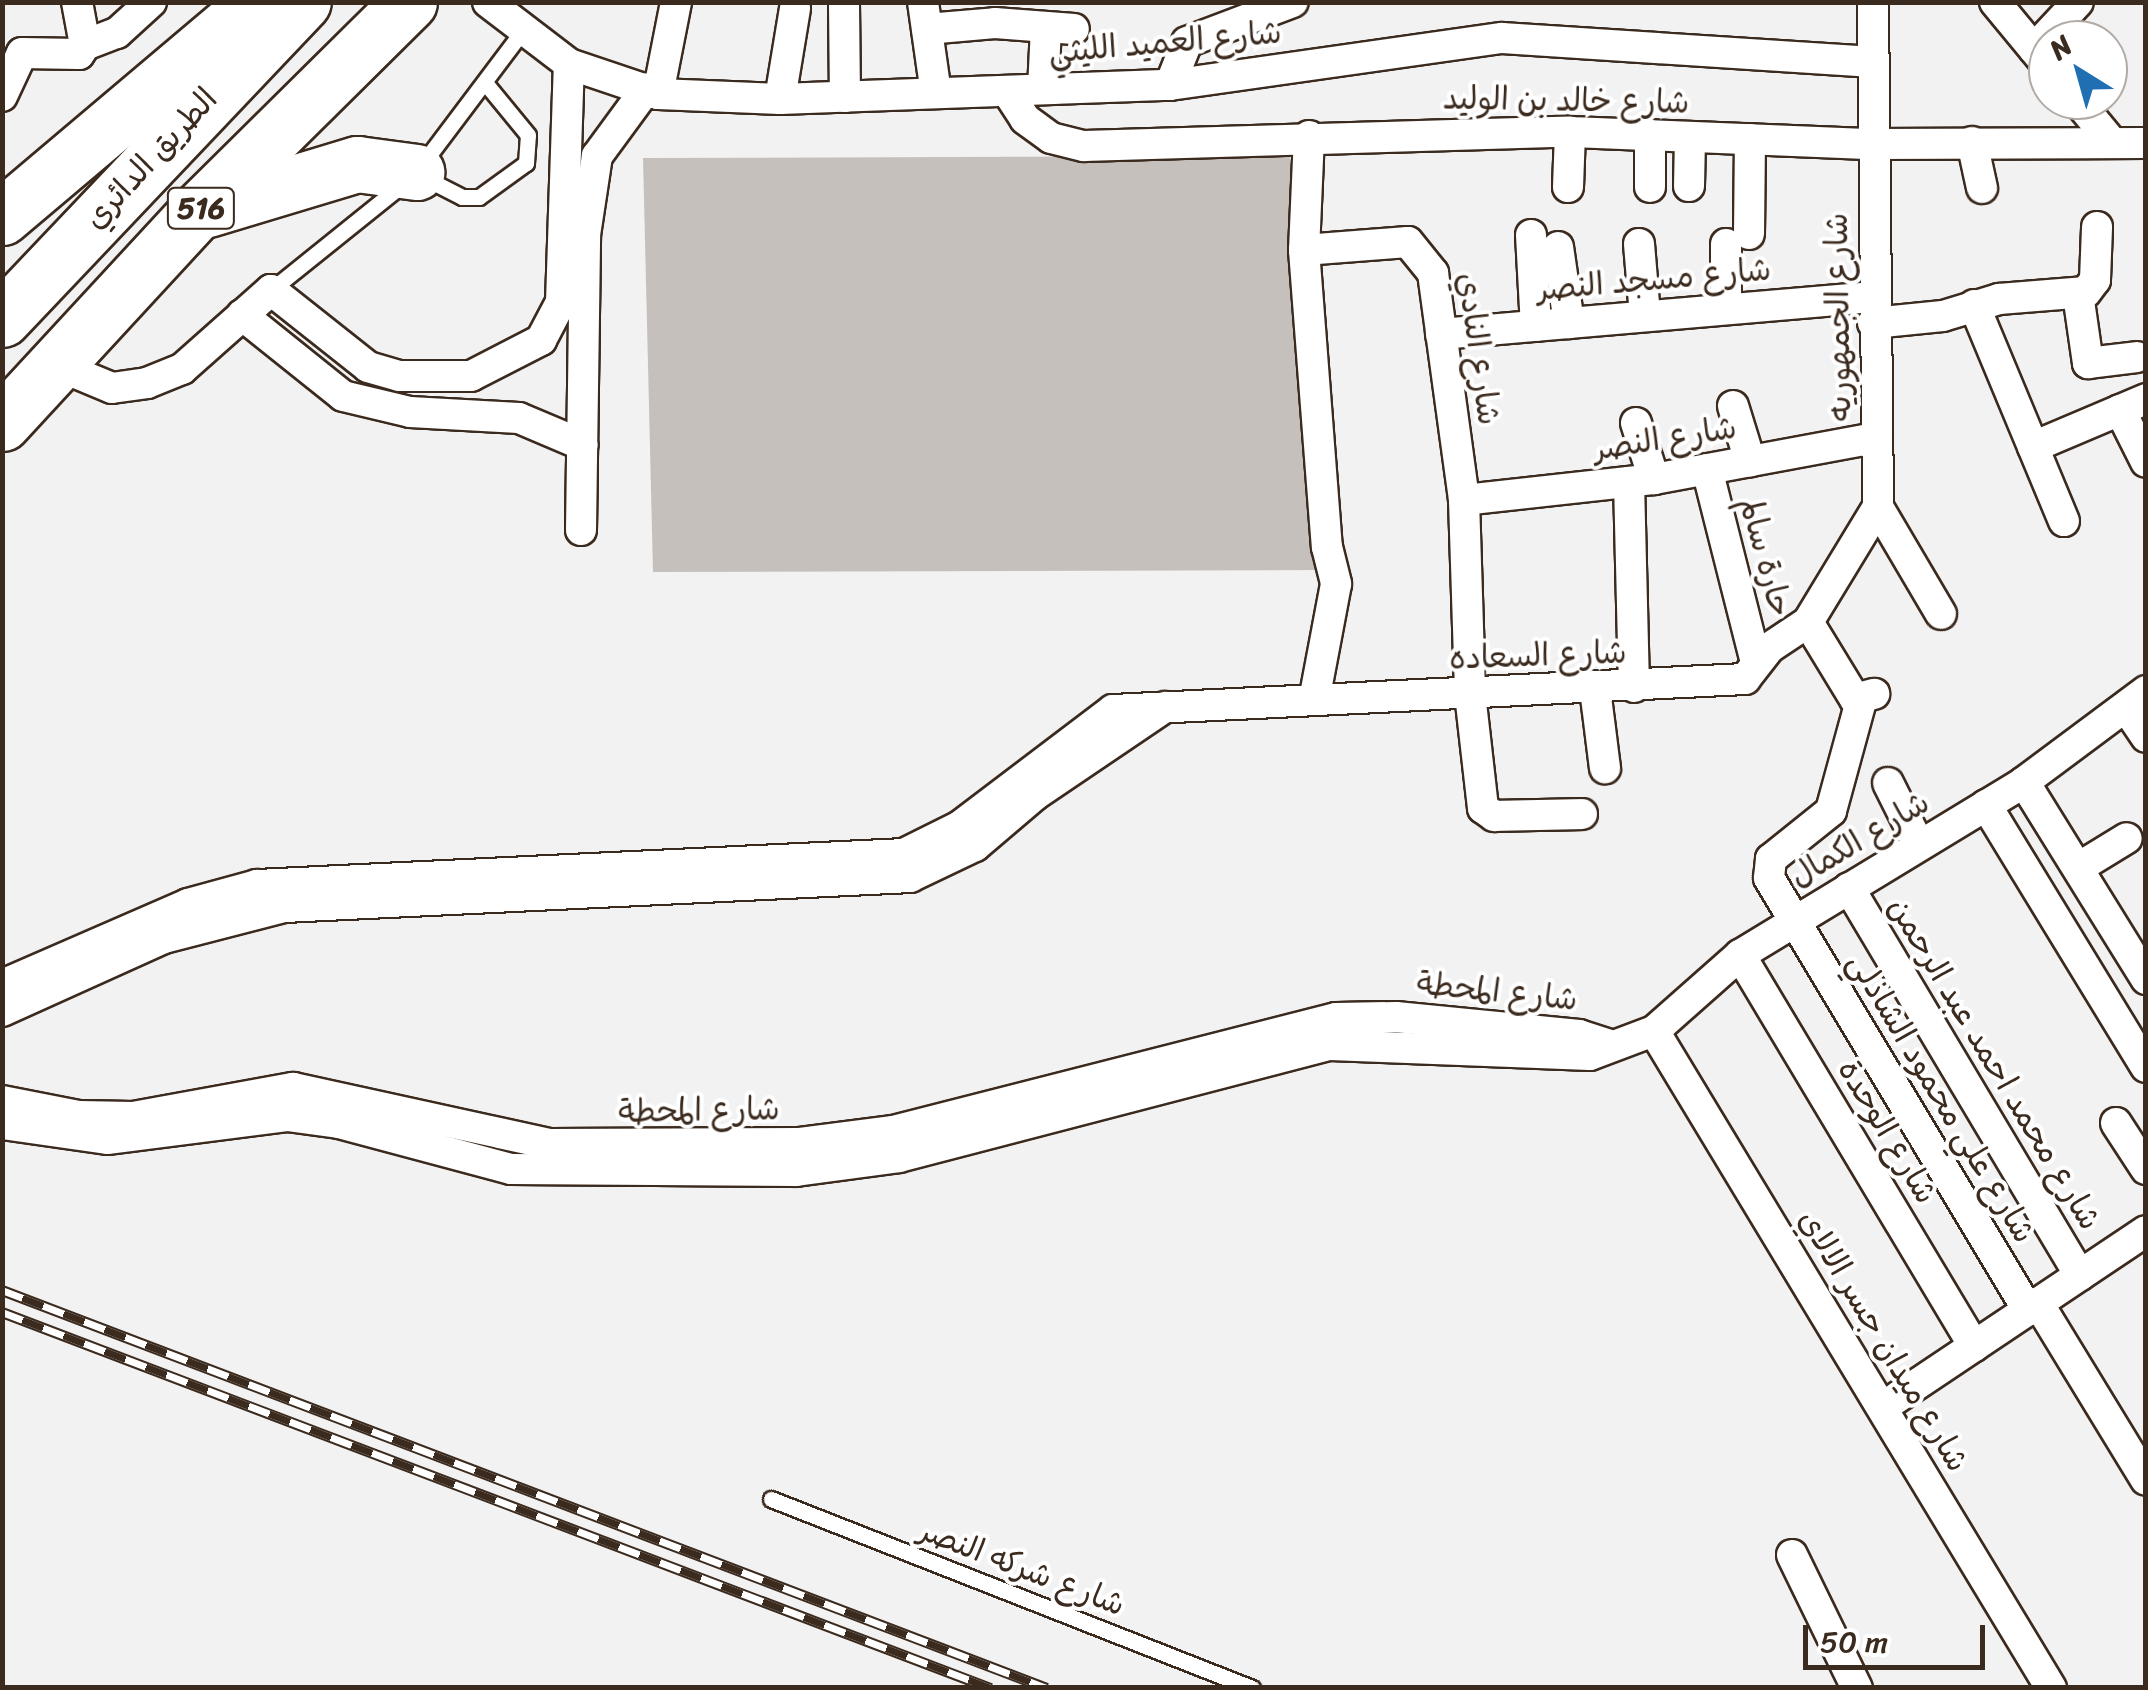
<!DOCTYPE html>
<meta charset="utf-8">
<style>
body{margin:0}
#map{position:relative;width:2148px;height:1690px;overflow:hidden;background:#f3f2f2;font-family:Sriracha,"Playpen Sans Arabic",sans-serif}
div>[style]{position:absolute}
.building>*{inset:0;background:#c6c0bd}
.roads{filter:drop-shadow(2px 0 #3b2a1e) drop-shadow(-2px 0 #3b2a1e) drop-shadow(0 2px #3b2a1e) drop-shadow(0 -2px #3b2a1e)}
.service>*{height:15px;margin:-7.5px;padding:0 7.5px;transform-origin:7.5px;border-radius:7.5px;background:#fff}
.minor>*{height:30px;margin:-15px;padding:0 15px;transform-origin:15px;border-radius:15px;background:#fff}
.motorway>*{height:55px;margin:-27.5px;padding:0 27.5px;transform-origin:27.5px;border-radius:27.5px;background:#fff}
.rail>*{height:11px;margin-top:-5.5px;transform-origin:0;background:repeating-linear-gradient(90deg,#fff 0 22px,#3b2a1e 0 44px);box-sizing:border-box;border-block:2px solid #3b2a1e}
span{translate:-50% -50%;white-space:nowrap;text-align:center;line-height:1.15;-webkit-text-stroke:8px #fff;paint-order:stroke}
.shield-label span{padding:2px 8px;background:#fff;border:2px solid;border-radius:8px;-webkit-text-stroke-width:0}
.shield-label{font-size:30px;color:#3b2a1e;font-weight:700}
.street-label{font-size:32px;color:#3b2a1e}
.frame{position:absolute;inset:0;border:5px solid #3b2a1e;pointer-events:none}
.north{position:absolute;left:2028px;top:20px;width:100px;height:100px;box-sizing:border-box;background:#fff;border:2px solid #b1aaa5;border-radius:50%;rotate:323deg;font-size:28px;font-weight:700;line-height:40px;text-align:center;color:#3b2a1e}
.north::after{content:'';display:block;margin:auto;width:35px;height:45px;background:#1f6fb2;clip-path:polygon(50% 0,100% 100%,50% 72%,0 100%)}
.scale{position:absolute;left:1803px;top:1625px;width:182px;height:45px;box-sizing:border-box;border:5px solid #3b2a1e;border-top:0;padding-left:12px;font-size:30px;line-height:35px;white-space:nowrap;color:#3b2a1e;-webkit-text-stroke:8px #fff;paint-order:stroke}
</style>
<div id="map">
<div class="building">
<i style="clip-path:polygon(1290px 156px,1320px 570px,653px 572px,643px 158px)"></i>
</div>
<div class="roads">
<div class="service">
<i style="left:420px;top:167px;width:173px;rotate:-53deg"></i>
<i style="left:423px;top:177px;width:44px;rotate:27.1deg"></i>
<i style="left:462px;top:197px;width:17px"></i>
<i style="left:479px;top:197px;width:58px;rotate:-35.9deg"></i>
<i style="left:526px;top:163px;width:28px;rotate:-86deg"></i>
<i style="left:528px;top:135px;width:65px;rotate:-129.4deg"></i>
<i style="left:271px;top:290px;width:171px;rotate:-38.8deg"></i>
<i style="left:771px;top:1499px;width:517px;rotate:21.45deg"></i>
</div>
<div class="minor">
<i style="left:488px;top:2px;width:102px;rotate:37.4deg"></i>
<i style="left:569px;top:64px;width:94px;rotate:18.6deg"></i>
<i style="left:658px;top:94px;width:122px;rotate:2.3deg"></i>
<i style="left:780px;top:99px;width:390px;rotate:-2.1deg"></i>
<i style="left:1170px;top:85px;width:335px;rotate:-8.1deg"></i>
<i style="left:1502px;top:38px;width:372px;rotate:3.7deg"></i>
<i style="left:923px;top:2px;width:92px;rotate:81.9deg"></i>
<i style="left:1873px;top:2px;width:505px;rotate:89.43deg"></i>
<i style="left:1878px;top:507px;width:124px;rotate:59.5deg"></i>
<i style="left:1995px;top:2px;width:83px;rotate:50.4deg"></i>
<i style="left:844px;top:4px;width:93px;rotate:89.4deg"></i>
<i style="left:927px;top:29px;width:68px;rotate:-5deg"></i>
<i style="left:995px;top:23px;width:79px;rotate:4.3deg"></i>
<i style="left:85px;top:45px;width:34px;rotate:-21deg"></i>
<i style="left:117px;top:33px;width:46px;rotate:-42.4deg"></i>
<i style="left:2034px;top:49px;width:64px;rotate:-46.9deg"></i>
<i style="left:1170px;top:85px;width:46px;rotate:-68.4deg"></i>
<i style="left:1187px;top:42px;width:113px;rotate:-20.7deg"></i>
<i style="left:1043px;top:89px;width:62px;rotate:-87.2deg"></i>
<i style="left:1007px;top:91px;width:33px;rotate:57deg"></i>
<i style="left:1025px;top:119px;width:32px;rotate:36deg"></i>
<i style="left:1051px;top:138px;width:34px;rotate:14deg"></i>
<i style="left:1084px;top:146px;width:486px;rotate:-1.7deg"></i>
<i style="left:1570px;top:132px;width:303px;rotate:2.3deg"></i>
<i style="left:1873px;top:144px;width:273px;rotate:-0.2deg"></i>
<i style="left:658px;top:94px;width:94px;rotate:-78.9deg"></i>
<i style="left:2px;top:96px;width:47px;rotate:-65.1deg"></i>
<i style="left:22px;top:53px;width:57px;rotate:1deg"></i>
<i style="left:79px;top:54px;width:11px;rotate:-56deg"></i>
<i style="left:85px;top:45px;width:44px;rotate:-100.5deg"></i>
<i style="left:780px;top:99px;width:92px;rotate:-80.6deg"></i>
<i style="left:2077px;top:100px;width:52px;rotate:50.5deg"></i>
<i style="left:1309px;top:136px;width:114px;rotate:92.5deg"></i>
<i style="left:1304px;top:250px;width:104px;rotate:-4.4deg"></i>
<i style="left:1408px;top:242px;width:40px;rotate:51deg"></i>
<i style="left:1433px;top:273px;width:229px;rotate:82.2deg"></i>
<i style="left:1464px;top:500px;width:194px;rotate:88.2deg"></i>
<i style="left:1470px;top:694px;width:115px;rotate:83.5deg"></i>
<i style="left:1483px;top:808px;width:14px;rotate:36deg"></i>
<i style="left:1494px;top:816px;width:88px;rotate:-1.3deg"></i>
<i style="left:1972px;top:142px;width:47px;rotate:77.7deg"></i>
<i style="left:1689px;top:186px;width:49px;rotate:-88.8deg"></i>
<i style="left:1568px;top:187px;width:55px;rotate:-87.9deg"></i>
<i style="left:1650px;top:187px;width:52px;rotate:-90deg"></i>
<i style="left:1749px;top:234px;width:95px;rotate:-89.4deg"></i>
<i style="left:1531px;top:235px;width:91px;rotate:86.9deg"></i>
<i style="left:1639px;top:244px;width:72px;rotate:85.2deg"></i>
<i style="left:1558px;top:247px;width:77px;rotate:81.8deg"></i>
<i style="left:1304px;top:250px;width:298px;rotate:85.6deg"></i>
<i style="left:1327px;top:547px;width:38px;rotate:76deg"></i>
<i style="left:1336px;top:584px;width:118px;rotate:100.7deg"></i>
<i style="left:2078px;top:294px;width:70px;rotate:81.8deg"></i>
<i style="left:2088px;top:363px;width:49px;rotate:-7deg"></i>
<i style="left:1974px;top:305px;width:234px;rotate:67.4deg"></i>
<i style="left:1726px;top:309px;width:65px;rotate:-90deg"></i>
<i style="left:242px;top:315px;width:129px;rotate:38.7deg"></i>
<i style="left:343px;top:396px;width:69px;rotate:13.4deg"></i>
<i style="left:410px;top:412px;width:109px;rotate:3.2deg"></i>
<i style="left:519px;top:418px;width:69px;rotate:22.9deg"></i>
<i style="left:1873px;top:323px;width:70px;rotate:-5.7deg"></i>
<i style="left:1943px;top:316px;width:59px;rotate:-16.9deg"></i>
<i style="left:1999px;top:299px;width:87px;rotate:-4.6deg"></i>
<i style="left:2086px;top:292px;width:15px;rotate:-53deg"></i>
<i style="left:2095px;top:280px;width:53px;rotate:-87.8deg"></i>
<i style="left:1441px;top:334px;width:434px;rotate:-4.9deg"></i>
<i style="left:59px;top:366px;width:57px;rotate:22.5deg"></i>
<i style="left:112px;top:388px;width:35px;rotate:-8deg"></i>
<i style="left:147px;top:383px;width:38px;rotate:-22deg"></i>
<i style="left:182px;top:369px;width:119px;rotate:-41.6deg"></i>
<i style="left:271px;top:290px;width:124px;rotate:38.4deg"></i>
<i style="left:368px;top:367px;width:32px;rotate:16deg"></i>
<i style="left:399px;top:376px;width:72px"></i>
<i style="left:471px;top:376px;width:79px;rotate:-27.2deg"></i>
<i style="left:541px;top:340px;width:43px;rotate:-62.2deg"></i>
<i style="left:561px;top:302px;width:238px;rotate:-88.1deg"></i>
<i style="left:1733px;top:406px;width:58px;rotate:72.8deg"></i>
<i style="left:2120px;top:410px;width:58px;rotate:63.4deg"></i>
<i style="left:1636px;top:423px;width:59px;rotate:72.2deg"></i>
<i style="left:2033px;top:447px;width:123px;rotate:-23deg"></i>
<i style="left:1707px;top:469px;width:199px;rotate:75.8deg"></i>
<i style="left:1629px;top:482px;width:205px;rotate:88.6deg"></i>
<i style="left:1464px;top:500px;width:191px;rotate:-6.3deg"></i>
<i style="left:1654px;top:479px;width:226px;rotate:-10.5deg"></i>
<i style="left:581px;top:530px;width:295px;rotate:-89.2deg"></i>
<i style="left:585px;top:235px;width:80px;rotate:-81.4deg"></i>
<i style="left:597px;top:156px;width:84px;rotate:-53.7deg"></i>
<i style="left:1808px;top:622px;width:90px;rotate:58.6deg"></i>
<i style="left:1855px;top:699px;width:20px;rotate:-15deg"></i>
<i style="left:1595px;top:689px;width:80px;rotate:82.8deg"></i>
<i style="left:1861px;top:701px;width:114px;rotate:105.3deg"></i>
<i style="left:1831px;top:811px;width:77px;rotate:141.3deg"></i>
<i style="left:1771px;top:859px;width:19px;rotate:96deg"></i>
<i style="left:1769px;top:878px;width:504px;rotate:59.06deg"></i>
<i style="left:2126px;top:707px;width:36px;rotate:56deg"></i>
<i style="left:2024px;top:782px;width:232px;rotate:58.2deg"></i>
<i style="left:1888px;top:783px;width:69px;rotate:63.4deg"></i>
<i style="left:1986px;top:805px;width:307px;rotate:58.6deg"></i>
<i style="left:2078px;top:868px;width:57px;rotate:-31.5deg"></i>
<i style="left:1849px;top:888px;width:451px;rotate:59.2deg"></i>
<i style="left:1740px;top:955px;width:456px;rotate:59.1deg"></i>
<i style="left:2px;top:985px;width:203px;rotate:-23.5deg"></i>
<i style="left:188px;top:904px;width:72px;rotate:-15.4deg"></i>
<i style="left:257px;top:885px;width:648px;rotate:-2.74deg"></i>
<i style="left:904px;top:854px;width:63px;rotate:-26.6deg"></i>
<i style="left:960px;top:826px;width:192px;rotate:-37.2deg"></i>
<i style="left:1113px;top:710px;width:633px;rotate:-2.81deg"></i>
<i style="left:1745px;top:679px;width:39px;rotate:-52deg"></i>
<i style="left:1769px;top:648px;width:47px;rotate:-33.7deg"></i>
<i style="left:1808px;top:622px;width:135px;rotate:-58.7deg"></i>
<i style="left:2px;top:1011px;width:178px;rotate:-24.3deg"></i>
<i style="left:164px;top:938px;width:124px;rotate:-14.5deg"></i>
<i style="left:284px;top:907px;width:627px;rotate:-2.74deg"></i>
<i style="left:910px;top:877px;width:72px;rotate:-25.5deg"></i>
<i style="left:975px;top:846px;width:79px;rotate:-40.4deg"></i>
<i style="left:1035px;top:795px;width:157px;rotate:-34.1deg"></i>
<i style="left:1654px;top:1031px;width:768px;rotate:58.86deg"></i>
<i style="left:2px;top:1101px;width:78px;rotate:11deg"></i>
<i style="left:79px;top:1116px;width:54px;rotate:1.1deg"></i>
<i style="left:133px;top:1117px;width:163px;rotate:-10.3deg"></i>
<i style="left:293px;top:1088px;width:262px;rotate:12.3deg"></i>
<i style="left:549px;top:1144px;width:251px;rotate:-0.2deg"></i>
<i style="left:800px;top:1143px;width:94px;rotate:-7.4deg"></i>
<i style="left:893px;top:1131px;width:457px;rotate:-14.3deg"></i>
<i style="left:1336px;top:1018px;width:60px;rotate:-1deg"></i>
<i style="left:1396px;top:1017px;width:184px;rotate:5.6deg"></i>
<i style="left:1579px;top:1035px;width:35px;rotate:18deg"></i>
<i style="left:2116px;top:1123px;width:55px;rotate:56.9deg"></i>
<i style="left:2px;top:1124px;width:106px;rotate:8.1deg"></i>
<i style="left:107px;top:1139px;width:181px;rotate:-7.3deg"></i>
<i style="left:287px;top:1116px;width:52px;rotate:7.7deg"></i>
<i style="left:339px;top:1123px;width:178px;rotate:15deg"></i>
<i style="left:511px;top:1169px;width:285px;rotate:0.4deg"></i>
<i style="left:796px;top:1171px;width:104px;rotate:-7.7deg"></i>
<i style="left:899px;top:1157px;width:445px;rotate:-14.6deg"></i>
<i style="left:1330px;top:1045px;width:260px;rotate:2.2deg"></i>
<i style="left:1590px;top:1055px;width:68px;rotate:-20.6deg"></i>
<i style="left:1654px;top:1031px;width:115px;rotate:-41.5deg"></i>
<i style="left:1740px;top:955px;width:333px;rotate:-31.3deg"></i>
<i style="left:2024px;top:782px;width:152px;rotate:-36.7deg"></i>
<i style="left:2038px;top:1303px;width:207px;rotate:58.6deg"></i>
<i style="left:1883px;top:1407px;width:316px;rotate:-33.8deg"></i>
<i style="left:1792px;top:1555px;width:148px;rotate:64deg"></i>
</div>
<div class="motorway">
<i style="left:208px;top:209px;width:156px;rotate:-16.8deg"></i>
<i style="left:357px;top:164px;width:60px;rotate:7.7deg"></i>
<i style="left:2px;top:217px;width:333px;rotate:-40.2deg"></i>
<i style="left:2px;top:319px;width:437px;rotate:-46.5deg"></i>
<i style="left:2px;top:423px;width:284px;rotate:-47.3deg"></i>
<i style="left:195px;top:214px;width:301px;rotate:-44.7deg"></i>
</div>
</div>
<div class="rail">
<i style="left:2px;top:1290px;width:1118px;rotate:20.85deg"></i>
<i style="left:2px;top:1312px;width:1058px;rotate:20.82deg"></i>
</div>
<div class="shield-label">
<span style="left:201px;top:208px">516</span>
</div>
<div class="street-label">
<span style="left:1165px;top:43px;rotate:-5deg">شارع العميد الليثي</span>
<span style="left:1566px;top:101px;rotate:1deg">شارع خالد بن الوليد</span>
<span style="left:151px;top:159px;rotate:-47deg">الطريق الدائري</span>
<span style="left:1654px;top:280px;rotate:-5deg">شارع مسجد النصر</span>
<span style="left:1839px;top:317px;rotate:-91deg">شارع الجمهوريه</span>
<span style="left:1478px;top:349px;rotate:82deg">شارع النادي</span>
<span style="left:1665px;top:439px;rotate:-9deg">شارع النصر</span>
<span style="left:1765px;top:557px;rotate:75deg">حارة سالم</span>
<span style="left:1538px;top:656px;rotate:-2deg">شارع السعاده</span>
<span style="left:1860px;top:840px;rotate:-31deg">شارع الكمال</span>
<span style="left:1497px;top:992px;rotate:6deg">شارع المحطة</span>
<span style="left:1994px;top:1064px;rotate:59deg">شارع محمد احمد عبد الرحمن</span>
<span style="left:1941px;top:1098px;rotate:59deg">شارع علي محمود الشاذلي</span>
<span style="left:699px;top:1111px;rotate:-1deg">شارع المحطة</span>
<span style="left:1887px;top:1132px;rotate:59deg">شارع الوحدة</span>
<span style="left:1883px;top:1341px;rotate:59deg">شارع ميدان جسر الالاي</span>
<span style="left:1022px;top:1568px;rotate:21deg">شارع شركه النصر</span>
</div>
<div class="frame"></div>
<div class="north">N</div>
<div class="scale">50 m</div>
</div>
